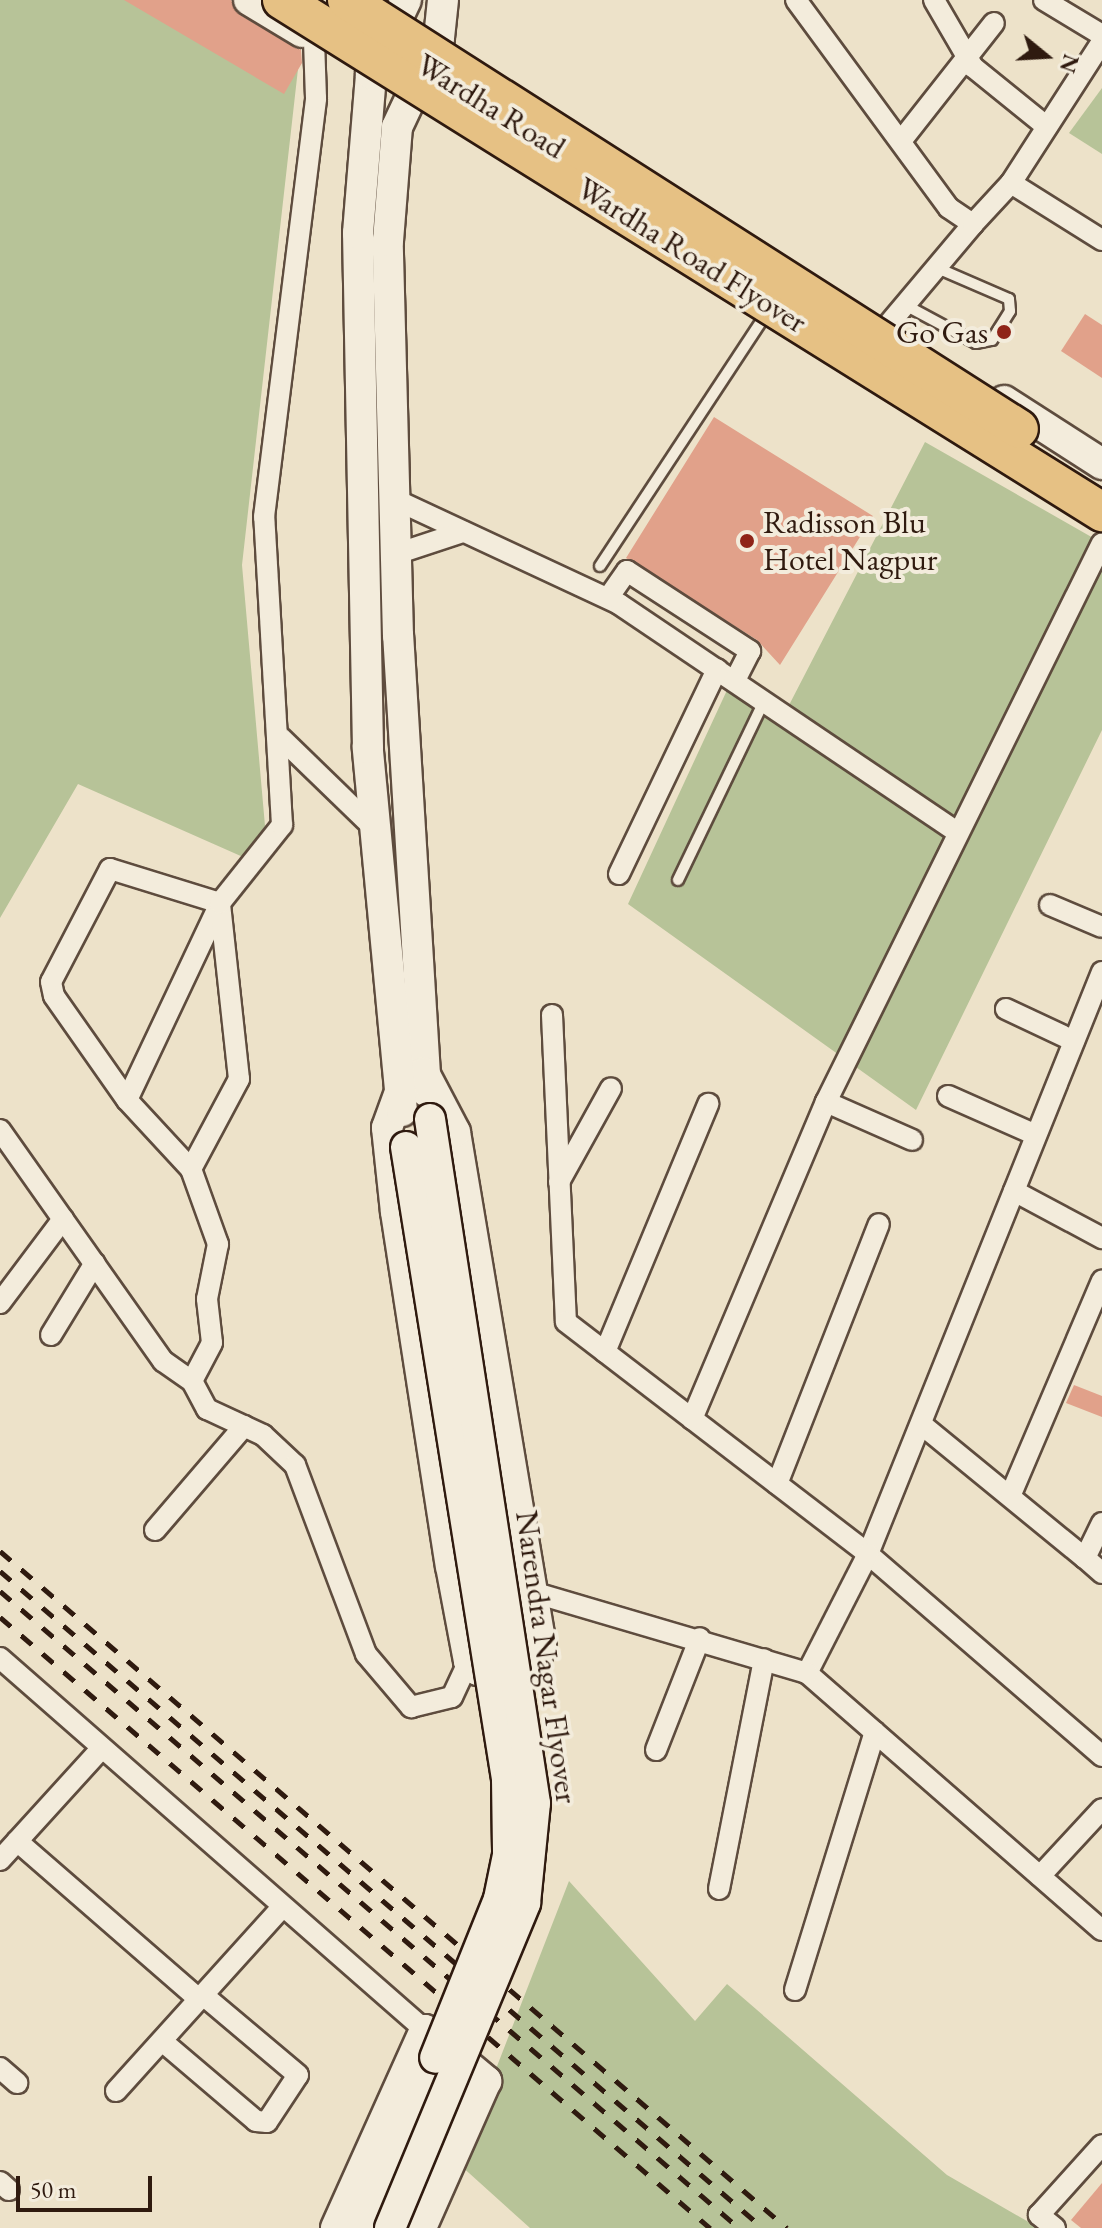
<!DOCTYPE html>
<style>
body{margin:0}
#map{position:relative;width:1102px;height:2228px;overflow:hidden;background:#ede2c9;font-family:"EB Garamond",serif}
div>[style]{position:absolute}
.green>*{inset:0;background:#b7c398}
.building>*{inset:0;background:#e1a18a}
.roads{filter:drop-shadow(2px 0 #5e4c3e) drop-shadow(-2px 0 #5e4c3e) drop-shadow(0 2px #5e4c3e) drop-shadow(0 -2px #5e4c3e)}
.lane>*{height:10px;margin:-5px;padding:0 5px;transform-origin:5px;border-radius:5px;background:#f3ecdc}
.street>*{height:20px;margin:-10px;padding:0 10px;transform-origin:10px;border-radius:10px;background:#f3ecdc}
.secondary>*{height:30px;margin:-15px;padding:0 15px;transform-origin:15px;border-radius:15px;background:#f3ecdc}
.rail>*{height:5px;margin-top:-2.5px;transform-origin:0;background:repeating-linear-gradient(90deg,#2f1a0f 0 14px,transparent 0 28px)}
.bridges{filter:drop-shadow(2px 0 #2f1a0f) drop-shadow(-2px 0 #2f1a0f) drop-shadow(0 2px #2f1a0f) drop-shadow(0 -2px #2f1a0f)}
.secondary-bridge>*{height:30px;margin:-15px;padding:0 15px;transform-origin:15px;border-radius:15px;background:#f3ecdc}
.highway-bridge>*{height:38px;margin:-19px;padding:0 19px;transform-origin:19px;border-radius:19px;background:#e6c184}
.dots>*{width:22px;height:22px;translate:-50% -50%;box-sizing:border-box;border:4px solid #f3ecdc;border-radius:50%}
span{translate:-50% -50%;white-space:nowrap;text-align:center;line-height:1.15;-webkit-text-stroke:8px #f3ecdc;paint-order:stroke}
.street-label{font-size:32px;color:#2f1a0f}
.poi-label{font-size:32px;color:#2f1a0f}
.right{translate:-100% -50%;text-align:right}
.left{translate:0 -50%;text-align:left}
.north{position:absolute;left:1006px;top:16px;width:80px;height:80px;-webkit-text-stroke:6px #f3ecdc;paint-order:stroke;rotate:108deg;font-size:22px;font-weight:700;line-height:32px;text-align:center;color:#2f1a0f}
.north::after{content:'';display:block;margin:auto;width:28px;height:36px;background:#2f1a0f;clip-path:polygon(50% 0,100% 100%,50% 72%,0 100%)}
.scale{position:absolute;left:16px;top:2176px;width:136px;height:36px;box-sizing:border-box;border:4px solid #2f1a0f;border-top:0;padding-left:10px;font-size:24px;line-height:28px;white-space:nowrap;color:#2f1a0f;-webkit-text-stroke:6px #f3ecdc;paint-order:stroke}
</style>
<div id="map">
<div class="green">
<i style="clip-path:polygon(0 0,189px 0,298px 69px,242px 565px,265px 826px,243px 857px,78px 784px,0 918px)"></i>
<i style="clip-path:polygon(1102px 88px,1102px 154px,1069px 133px)"></i>
<i style="clip-path:polygon(925px 442px,1102px 543px,1102px 730px,916px 1110px,628px 904px,728px 688px,787px 709px)"></i>
<i style="clip-path:polygon(569px 1881px,695px 2021px,727px 1984px,947px 2175px,1039px 2228px,530px 2228px,459px 2164px)"></i>
</div>
<div class="building">
<i style="clip-path:polygon(124px 0,231px 0,240px 15px,301px 50px,302px 63px,284px 94px)"></i>
<i style="clip-path:polygon(1085px 314px,1102px 325px,1102px 378px,1061px 351px)"></i>
<i style="clip-path:polygon(714px 417px,873px 516px,780px 665px,757px 640px,626px 558px)"></i>
<i style="clip-path:polygon(1074px 1385px,1102px 1396px,1102px 1417px,1066px 1403px)"></i>
<i style="clip-path:polygon(1102px 2183px,1102px 2228px,1081px 2228px,1071px 2220px)"></i>
</div>
<div class="roads">
<div class="lane">
<i style="left:907px;top:306px;width:78px;rotate:28.2deg"></i>
<i style="left:976px;top:343px;width:16px;rotate:-11deg"></i>
<i style="left:992px;top:340px;width:34px;rotate:-58deg"></i>
<i style="left:1010px;top:311px;width:12px;rotate:-95deg"></i>
<i style="left:1009px;top:299px;width:81px;rotate:-156.6deg"></i>
<i style="left:600px;top:566px;width:300px;rotate:-56.6deg"></i>
<i style="left:678px;top:880px;width:199px;rotate:-64.3deg"></i>
</div>
<div class="street">
<i style="left:796px;top:0;width:258px;rotate:53.7deg"></i>
<i style="left:949px;top:208px;width:29px;rotate:34deg"></i>
<i style="left:973px;top:224px;width:133px;rotate:130.1deg"></i>
<i style="left:934px;top:0;width:78px;rotate:59.8deg"></i>
<i style="left:973px;top:67px;width:95px;rotate:39deg"></i>
<i style="left:1044px;top:0;width:68px;rotate:31.1deg"></i>
<i style="left:901px;top:141px;width:150px;rotate:-51.8deg"></i>
<i style="left:1011px;top:183px;width:107px;rotate:32.1deg"></i>
<i style="left:973px;top:224px;width:56px;rotate:-47.2deg"></i>
<i style="left:1011px;top:183px;width:168px;rotate:-57.2deg"></i>
<i style="left:394px;top:499px;width:248px;rotate:25deg"></i>
<i style="left:619px;top:604px;width:408px;rotate:34deg"></i>
<i style="left:396px;top:554px;width:71px;rotate:-18.2deg"></i>
<i style="left:608px;top:598px;width:33px;rotate:-55deg"></i>
<i style="left:627px;top:571px;width:147px;rotate:33deg"></i>
<i style="left:750px;top:651px;width:34px;rotate:117deg"></i>
<i style="left:281px;top:738px;width:131px;rotate:44.1deg"></i>
<i style="left:619px;top:874px;width:227px;rotate:-64.4deg"></i>
<i style="left:1050px;top:905px;width:56px;rotate:22.9deg"></i>
<i style="left:1102px;top:972px;width:627px;rotate:111.9deg"></i>
<i style="left:868px;top:1554px;width:309px;rotate:40.8deg"></i>
<i style="left:1006px;top:1009px;width:75px;rotate:25.2deg"></i>
<i style="left:552px;top:1015px;width:307px;rotate:87.4deg"></i>
<i style="left:566px;top:1322px;width:381px;rotate:37.5deg"></i>
<i style="left:868px;top:1554px;width:134px;rotate:117.1deg"></i>
<i style="left:807px;top:1673px;width:391px;rotate:41.1deg"></i>
<i style="left:948px;top:1096px;width:96px;rotate:23.9deg"></i>
<i style="left:127px;top:1100px;width:218px;rotate:-64.7deg"></i>
<i style="left:220px;top:903px;width:115px;rotate:-162.8deg"></i>
<i style="left:110px;top:869px;width:127px;rotate:117.6deg"></i>
<i style="left:51px;top:982px;width:14px;rotate:78deg"></i>
<i style="left:54px;top:996px;width:127px;rotate:54.9deg"></i>
<i style="left:127px;top:1100px;width:94px;rotate:47.2deg"></i>
<i style="left:191px;top:1169px;width:102px;rotate:-61.9deg"></i>
<i style="left:239px;top:1079px;width:177px;rotate:-96.2deg"></i>
<i style="left:220px;top:903px;width:100px;rotate:-51.5deg"></i>
<i style="left:282px;top:825px;width:309px;rotate:-93.3deg"></i>
<i style="left:264px;top:517px;width:422px;rotate:-82.9deg"></i>
<i style="left:316px;top:98px;width:58px;rotate:-92deg"></i>
<i style="left:826px;top:1102px;width:623px;rotate:-63.72deg"></i>
<i style="left:0;top:1130px;width:283px;rotate:54.8deg"></i>
<i style="left:163px;top:1361px;width:35px;rotate:35deg"></i>
<i style="left:191px;top:1169px;width:80px;rotate:70.2deg"></i>
<i style="left:218px;top:1244px;width:56px;rotate:101.3deg"></i>
<i style="left:207px;top:1299px;width:44px;rotate:83.5deg"></i>
<i style="left:212px;top:1343px;width:43px;rotate:117.8deg"></i>
<i style="left:192px;top:1381px;width:32px;rotate:62deg"></i>
<i style="left:207px;top:1409px;width:62px;rotate:24.9deg"></i>
<i style="left:263px;top:1435px;width:44px;rotate:43.2deg"></i>
<i style="left:295px;top:1465px;width:202px;rotate:69.4deg"></i>
<i style="left:366px;top:1654px;width:70px;rotate:49.7deg"></i>
<i style="left:411px;top:1707px;width:42px;rotate:-13.7deg"></i>
<i style="left:452px;top:1697px;width:40px;rotate:-65deg"></i>
<i style="left:559px;top:1182px;width:107px;rotate:-61deg"></i>
<i style="left:1014px;top:1191px;width:100px;rotate:28.1deg"></i>
<i style="left:0;top:1303px;width:105px;rotate:-53.1deg"></i>
<i style="left:51px;top:1335px;width:84px;rotate:-58.6deg"></i>
<i style="left:605px;top:1352px;width:269px;rotate:-67.4deg"></i>
<i style="left:692px;top:1419px;width:344px;rotate:-67.1deg"></i>
<i style="left:826px;top:1102px;width:94px;rotate:23.8deg"></i>
<i style="left:921px;top:1424px;width:212px;rotate:39.3deg"></i>
<i style="left:1085px;top:1558px;width:39px;rotate:-64deg"></i>
<i style="left:777px;top:1484px;width:279px;rotate:-68.6deg"></i>
<i style="left:1011px;top:1494px;width:232px;rotate:-66.9deg"></i>
<i style="left:155px;top:1530px;width:137px;rotate:-49.4deg"></i>
<i style="left:1085px;top:1558px;width:23px;rotate:41deg"></i>
<i style="left:532px;top:1592px;width:287px;rotate:16.4deg"></i>
<i style="left:0;top:1658px;width:565px;rotate:41.2deg"></i>
<i style="left:656px;top:1750px;width:120px;rotate:-68.6deg"></i>
<i style="left:17px;top:1841px;width:241px;rotate:41deg"></i>
<i style="left:0;top:1860px;width:151px;rotate:-47.7deg"></i>
<i style="left:1040px;top:1876px;width:91px;rotate:-47.2deg"></i>
<i style="left:719px;top:1889px;width:234px;rotate:-78.9deg"></i>
<i style="left:795px;top:1990px;width:270px;rotate:-72.8deg"></i>
<i style="left:162px;top:2041px;width:123px;rotate:40.4deg"></i>
<i style="left:256px;top:2121px;width:11px;rotate:5deg"></i>
<i style="left:267px;top:2122px;width:56px;rotate:-56.6deg"></i>
<i style="left:298px;top:2075px;width:124px;rotate:-139.9deg"></i>
<i style="left:0;top:2068px;width:23px;rotate:41deg"></i>
<i style="left:116px;top:2091px;width:248px;rotate:-47.9deg"></i>
<i style="left:0;top:2182px;width:12px;rotate:42deg"></i>
<i style="left:1055px;top:2228px;width:21px;rotate:-141deg"></i>
<i style="left:1039px;top:2215px;width:94px;rotate:-48deg"></i>
</div>
<div class="secondary">
<i style="left:249px;top:0;width:62px;rotate:31.1deg"></i>
<i style="left:1004px;top:401px;width:117px;rotate:32.7deg"></i>
<i style="left:426px;top:1091px;width:456px;rotate:-93.5deg"></i>
<i style="left:398px;top:636px;width:395px;rotate:-91.5deg"></i>
<i style="left:388px;top:241px;width:114px;rotate:-85.5deg"></i>
<i style="left:397px;top:127px;width:98px;rotate:-64.7deg"></i>
<i style="left:439px;top:38px;width:38px;rotate:-84deg"></i>
<i style="left:400px;top:1092px;width:38px;rotate:110deg"></i>
<i style="left:387px;top:1128px;width:84px;rotate:83.9deg"></i>
<i style="left:396px;top:1212px;width:358px;rotate:81.2deg"></i>
<i style="left:451px;top:1566px;width:97px;rotate:79.3deg"></i>
<i style="left:469px;top:1661px;width:13px;rotate:45deg"></i>
<i style="left:478px;top:1670px;width:61px;rotate:-14.3deg"></i>
<i style="left:537px;top:1655px;width:10px;rotate:-66deg"></i>
<i style="left:541px;top:1646px;width:521px;rotate:-99.5deg"></i>
<i style="left:455px;top:1132px;width:67px;rotate:-117.7deg"></i>
<i style="left:402px;top:1111px;width:365px;rotate:-95.4deg"></i>
<i style="left:368px;top:748px;width:515px;rotate:-91.11deg"></i>
<i style="left:358px;top:233px;width:160px;rotate:-85.3deg"></i>
<i style="left:371px;top:74px;width:82px;rotate:-64.7deg"></i>
<i style="left:336px;top:2228px;width:217px;rotate:-65.8deg"></i>
<i style="left:425px;top:2030px;width:80px;rotate:39.9deg"></i>
<i style="left:486px;top:2081px;width:161px;rotate:113.9deg"></i>
<i style="left:361px;top:2228px;width:178px;rotate:-66.5deg"></i>
</div>
</div>
<div class="rail">
<i style="left:313px;top:0;width:145px;rotate:27.4deg"></i>
<i style="left:442px;top:67px;width:791px;rotate:33.45deg"></i>
<i style="left:343px;top:0;width:107px;rotate:29deg"></i>
<i style="left:0;top:1551px;width:1038px;rotate:40.7deg"></i>
<i style="left:0;top:1571px;width:1007px;rotate:40.73deg"></i>
<i style="left:0;top:1591px;width:976px;rotate:40.76deg"></i>
<i style="left:0;top:1617px;width:937px;rotate:40.71deg"></i>
</div>
<div class="bridges">
<div class="secondary-bridge">
<i style="left:406px;top:1147px;width:640px;rotate:80.92deg"></i>
<i style="left:507px;top:1779px;width:76px;rotate:89.2deg"></i>
<i style="left:508px;top:1855px;width:45px;rotate:101.6deg"></i>
<i style="left:499px;top:1899px;width:171px;rotate:111.9deg"></i>
<i style="left:390px;top:2228px;width:352px;rotate:-67.4deg"></i>
<i style="left:525px;top:1903px;width:100px;rotate:-84.3deg"></i>
<i style="left:535px;top:1803px;width:692px;rotate:-98.73deg"></i>
</div>
<div class="highway-bridge">
<i style="left:282px;top:0;width:967px;rotate:31.98deg"></i>
<i style="left:347px;top:0;width:797px;rotate:32.55deg"></i>
</div>
</div>
<div class="dots">
<i style="left:1004px;top:332px;background:#8f2418"></i>
<i style="left:747px;top:541px;background:#8f2418"></i>
</div>
<div class="street-label">
<span style="left:491px;top:106px;rotate:32deg">Wardha Road</span>
<span style="left:692px;top:255px;rotate:32deg">Wardha Road Flyover</span>
<span style="left:547px;top:1657px;rotate:82deg">Narendra Nagar Flyover</span>
</div>
<div class="poi-label">
<span class="right" style="left:988px;top:332px">Go Gas</span>
<span class="left" style="left:763px;top:541px">Radisson Blu<br>Hotel Nagpur</span>
</div>
<div class="north">N</div>
<div class="scale">50 m</div>
</div>
